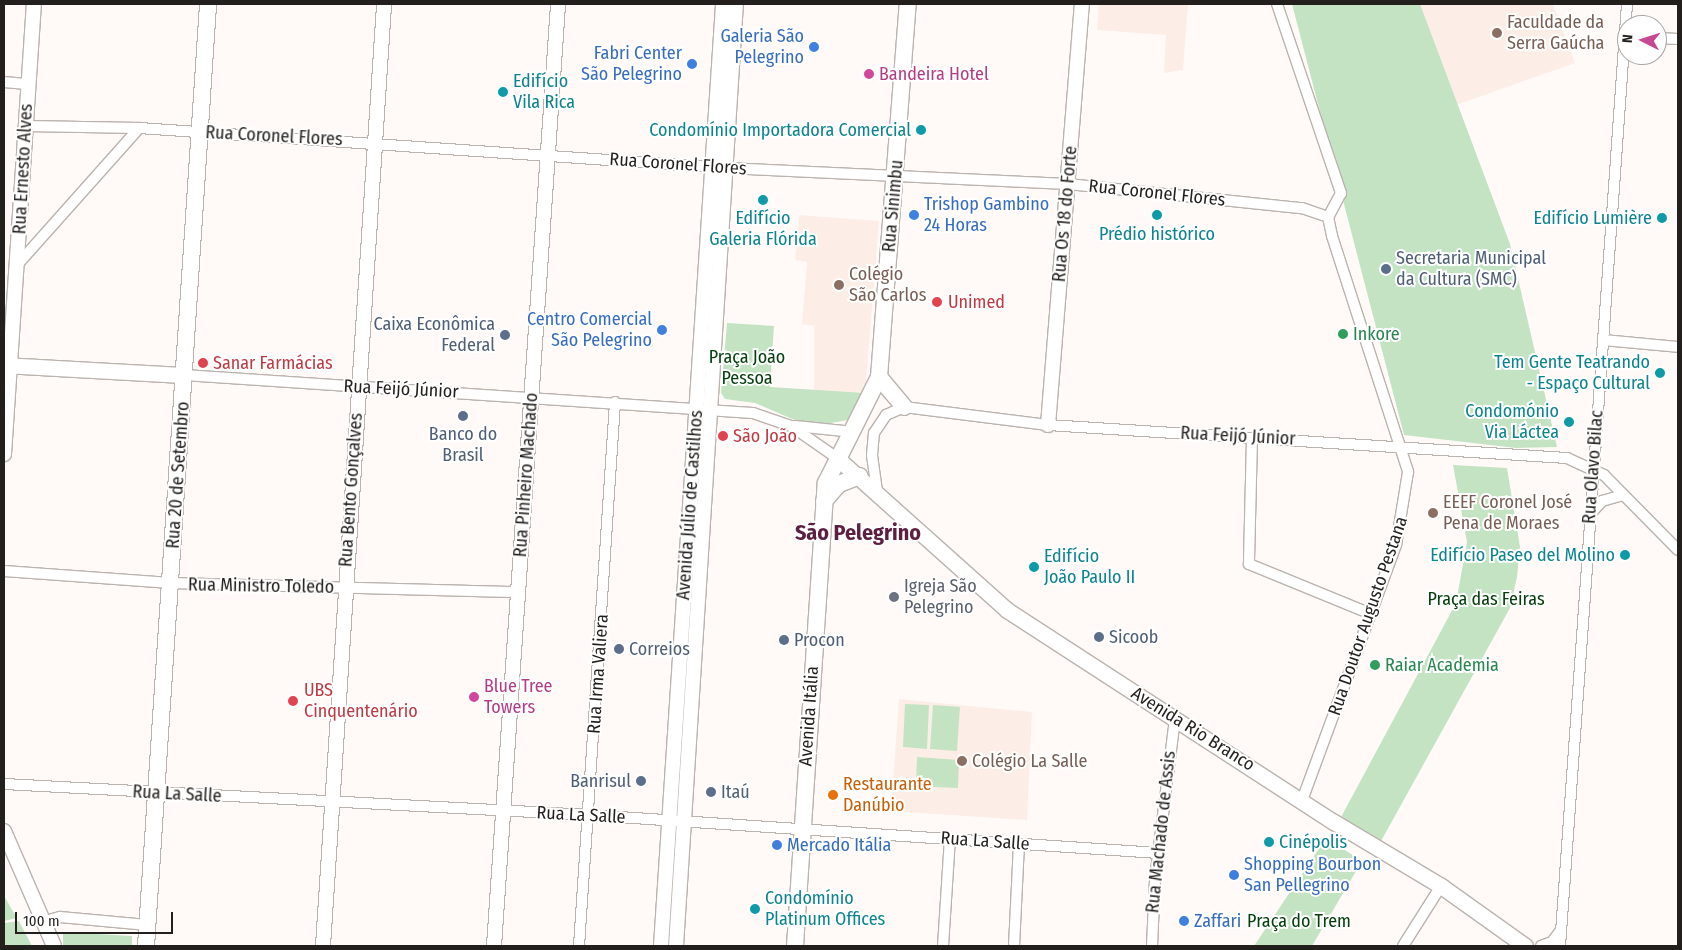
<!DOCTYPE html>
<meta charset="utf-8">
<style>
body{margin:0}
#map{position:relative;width:1682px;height:950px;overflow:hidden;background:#fffaf7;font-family:"Fira Sans Condensed",sans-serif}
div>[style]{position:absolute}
.education>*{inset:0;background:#fceee6}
.green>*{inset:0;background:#c4e3c3}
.roads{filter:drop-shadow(1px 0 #bbb3ae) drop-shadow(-1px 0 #bbb3ae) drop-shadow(0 1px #bbb3ae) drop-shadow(0 -1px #bbb3ae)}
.minor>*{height:10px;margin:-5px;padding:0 5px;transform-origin:5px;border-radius:5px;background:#fff}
.tertiary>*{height:14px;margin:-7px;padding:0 7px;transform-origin:7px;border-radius:7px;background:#fff}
.secondary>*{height:15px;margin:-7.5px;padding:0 7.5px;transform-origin:7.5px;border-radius:7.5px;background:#fff}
.primary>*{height:16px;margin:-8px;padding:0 8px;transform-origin:8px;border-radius:8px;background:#fff}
.dots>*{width:14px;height:14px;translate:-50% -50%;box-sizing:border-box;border:2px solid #fff;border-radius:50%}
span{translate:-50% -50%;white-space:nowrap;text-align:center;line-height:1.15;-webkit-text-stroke:4px #fff;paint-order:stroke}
.education-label{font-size:18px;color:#785e54}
.left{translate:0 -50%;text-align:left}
.shop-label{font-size:18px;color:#366cbe}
.right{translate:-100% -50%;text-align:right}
.hotel-label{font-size:18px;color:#b23c85}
.culture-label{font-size:18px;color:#0d838f}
.street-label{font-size:18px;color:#221f1d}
.service-label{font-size:18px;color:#4e5e75}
.health-label{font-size:18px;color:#be3a42}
.leisure-label{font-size:18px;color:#27864d}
.park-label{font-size:18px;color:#05400c}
.worship-label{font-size:18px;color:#5b616d}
.food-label{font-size:18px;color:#c56008}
.district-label{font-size:22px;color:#5c1f42;font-weight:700}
.frame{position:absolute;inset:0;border:5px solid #221f1d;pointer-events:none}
.north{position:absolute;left:1617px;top:15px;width:50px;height:50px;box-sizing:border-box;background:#fff;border:1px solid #a7a5a5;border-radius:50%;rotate:275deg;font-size:14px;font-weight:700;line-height:20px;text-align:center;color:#221f1d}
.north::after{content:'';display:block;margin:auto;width:18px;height:22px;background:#c74792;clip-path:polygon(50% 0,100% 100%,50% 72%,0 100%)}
.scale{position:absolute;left:15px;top:912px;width:158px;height:22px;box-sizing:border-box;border:2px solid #221f1d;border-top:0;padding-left:6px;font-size:15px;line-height:18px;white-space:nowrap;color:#221f1d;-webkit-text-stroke:4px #fff;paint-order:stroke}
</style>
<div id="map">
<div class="education">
<i style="clip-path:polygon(1099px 4px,1188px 4px,1183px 70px,1164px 73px,1166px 35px,1097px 30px)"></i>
<i style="clip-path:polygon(1420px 4px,1553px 4px,1575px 63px,1456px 105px)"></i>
<i style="clip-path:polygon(799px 215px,879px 221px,865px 393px,814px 391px,814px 326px,802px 324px,807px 262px,795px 260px)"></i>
<i style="clip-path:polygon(899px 699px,1032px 712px,1027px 820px,891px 811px)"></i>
</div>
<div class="green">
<i style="clip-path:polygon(1292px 4px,1420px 4px,1510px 244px,1557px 447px,1516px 448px,1404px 435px)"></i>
<i style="clip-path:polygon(727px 323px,774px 326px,770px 387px,865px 393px,853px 419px,820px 425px,797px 421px,755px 403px,725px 399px,721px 393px)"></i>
<i style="clip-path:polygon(1453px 465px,1507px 468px,1520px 547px,1517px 577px,1510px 608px,1380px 843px,1340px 819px,1456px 603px,1467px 542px)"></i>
<i style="clip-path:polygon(905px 704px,929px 705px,927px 749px,903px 747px)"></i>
<i style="clip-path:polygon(933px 705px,960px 707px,957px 751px,930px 749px)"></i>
<i style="clip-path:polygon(917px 757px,959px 760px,958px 788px,916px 786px)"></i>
<i style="clip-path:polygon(1326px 838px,1362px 861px,1312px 946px,1254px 946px)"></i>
<i style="clip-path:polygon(4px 896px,17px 918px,4px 921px)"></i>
<i style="clip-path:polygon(19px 921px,32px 946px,4px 946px,4px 923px)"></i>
<i style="clip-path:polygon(63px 932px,132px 936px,132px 946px,63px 946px)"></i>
</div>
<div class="roads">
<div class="minor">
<i style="left:1277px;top:4px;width:200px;rotate:71.3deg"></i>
<i style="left:1341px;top:193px;width:27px;rotate:118deg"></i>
<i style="left:1328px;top:217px;width:19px;rotate:78deg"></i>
<i style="left:1332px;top:236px;width:248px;rotate:72.1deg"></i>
<i style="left:1408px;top:472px;width:74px;rotate:99.3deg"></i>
<i style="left:1396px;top:545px;width:272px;rotate:110.2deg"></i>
<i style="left:1657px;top:38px;width:21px;rotate:3deg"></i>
<i style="left:4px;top:82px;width:25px;rotate:5deg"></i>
<i style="left:26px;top:126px;width:113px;rotate:1deg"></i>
<i style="left:139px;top:128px;width:588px;rotate:3.9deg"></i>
<i style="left:726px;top:168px;width:342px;rotate:2.7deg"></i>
<i style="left:1068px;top:184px;width:235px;rotate:5.9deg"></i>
<i style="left:1302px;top:208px;width:28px;rotate:19deg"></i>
<i style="left:18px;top:264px;width:182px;rotate:-48.3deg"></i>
<i style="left:1603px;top:340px;width:75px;rotate:5.3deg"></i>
<i style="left:184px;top:375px;width:570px;rotate:3.82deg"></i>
<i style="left:753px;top:413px;width:40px;rotate:18.9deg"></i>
<i style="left:791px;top:426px;width:56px;rotate:34.8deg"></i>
<i style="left:795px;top:426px;width:59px;rotate:5.8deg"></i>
<i style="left:1252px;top:438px;width:126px;rotate:91.4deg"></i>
<i style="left:1249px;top:564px;width:132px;rotate:22.3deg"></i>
<i style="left:877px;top:491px;width:36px;rotate:-98deg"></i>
<i style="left:872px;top:455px;width:22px;rotate:-85deg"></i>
<i style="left:874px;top:433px;width:22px;rotate:-56deg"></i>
<i style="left:886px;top:415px;width:20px;rotate:-24deg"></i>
<i style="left:904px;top:407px;width:145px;rotate:7.1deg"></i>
<i style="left:1048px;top:425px;width:520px;rotate:3.64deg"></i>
<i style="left:1567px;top:458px;width:41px;rotate:24.7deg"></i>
<i style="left:1604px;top:475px;width:105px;rotate:45.4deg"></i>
<i style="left:1590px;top:514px;width:18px;rotate:-47deg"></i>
<i style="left:1602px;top:501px;width:22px;rotate:-16deg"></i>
<i style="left:4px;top:571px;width:167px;rotate:4.1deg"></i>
<i style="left:171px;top:583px;width:347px;rotate:1.5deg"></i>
<i style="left:4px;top:784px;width:586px;rotate:3.03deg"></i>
<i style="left:589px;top:815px;width:570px;rotate:3.82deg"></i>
<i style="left:45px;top:921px;width:16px;rotate:-15deg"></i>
<i style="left:60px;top:917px;width:88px;rotate:5.2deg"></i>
<i style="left:579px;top:946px;width:545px;rotate:-86.21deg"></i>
<i style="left:943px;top:946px;width:107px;rotate:-86.3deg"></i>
<i style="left:1014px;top:946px;width:102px;rotate:-87.2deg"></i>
<i style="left:1152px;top:946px;width:67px;rotate:-87.4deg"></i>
<i style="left:1155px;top:879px;width:161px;rotate:-82.9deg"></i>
<i style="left:1403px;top:946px;width:71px;rotate:-57.7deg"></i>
<i style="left:1541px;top:946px;width:12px;rotate:-20deg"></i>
<i style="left:1552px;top:942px;width:15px;rotate:-53deg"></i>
<i style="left:1560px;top:946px;width:944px;rotate:-85.93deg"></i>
</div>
<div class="tertiary">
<i style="left:1048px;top:425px;width:422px;rotate:-85.4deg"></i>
<i style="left:4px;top:454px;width:451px;rotate:-86.2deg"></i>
<i style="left:4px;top:831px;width:125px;rotate:66.5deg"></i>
<i style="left:323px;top:946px;width:944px;rotate:-86.29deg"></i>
<i style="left:494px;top:946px;width:944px;rotate:-86.11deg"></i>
<i style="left:661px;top:946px;width:944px;rotate:-86.23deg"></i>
<i style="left:676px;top:946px;width:944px;rotate:-86.36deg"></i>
</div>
<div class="secondary">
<i style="left:4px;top:365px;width:180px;rotate:3.2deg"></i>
<i style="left:837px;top:458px;width:228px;rotate:41.8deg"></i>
<i style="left:1007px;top:610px;width:390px;rotate:33deg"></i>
<i style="left:1334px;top:822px;width:125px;rotate:30.9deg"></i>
<i style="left:1441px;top:886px;width:103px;rotate:35.5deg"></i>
</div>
<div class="primary">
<i style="left:879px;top:377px;width:39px;rotate:50deg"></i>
<i style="left:824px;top:501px;width:23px;rotate:-49deg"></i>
<i style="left:839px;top:484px;width:22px;rotate:-21deg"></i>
<i style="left:146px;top:946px;width:944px;rotate:-86.23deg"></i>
<i style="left:795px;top:946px;width:464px;rotate:-86.2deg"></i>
<i style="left:826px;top:483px;width:119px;rotate:-63.4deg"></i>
<i style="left:879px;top:377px;width:374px;rotate:-85.6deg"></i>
</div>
</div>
<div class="dots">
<i style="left:1497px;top:33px;background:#8d6e63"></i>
<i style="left:814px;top:47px;background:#3f7fe0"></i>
<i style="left:692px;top:64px;background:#3f7fe0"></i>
<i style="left:869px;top:74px;background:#d1479c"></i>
<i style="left:503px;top:92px;background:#0f9aa8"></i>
<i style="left:921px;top:130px;background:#0f9aa8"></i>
<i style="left:763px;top:200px;background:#0f9aa8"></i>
<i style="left:914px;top:215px;background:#3f7fe0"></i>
<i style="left:1157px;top:215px;background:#0f9aa8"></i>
<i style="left:1662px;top:218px;background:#0f9aa8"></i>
<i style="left:1386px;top:269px;background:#5c6f8a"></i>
<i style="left:839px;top:285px;background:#8d6e63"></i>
<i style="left:937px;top:302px;background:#e0444e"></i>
<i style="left:662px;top:330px;background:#3f7fe0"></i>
<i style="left:1343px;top:334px;background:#2e9e5b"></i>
<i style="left:505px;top:335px;background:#5c6f8a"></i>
<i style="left:203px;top:363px;background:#e0444e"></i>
<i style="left:1660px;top:373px;background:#0f9aa8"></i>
<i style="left:463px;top:416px;background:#5c6f8a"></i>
<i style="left:1569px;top:422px;background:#0f9aa8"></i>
<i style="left:723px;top:436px;background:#e0444e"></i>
<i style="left:1433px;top:513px;background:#8d6e63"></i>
<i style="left:1625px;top:555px;background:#0f9aa8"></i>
<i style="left:1034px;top:567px;background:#0f9aa8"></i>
<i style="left:894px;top:597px;background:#6b7280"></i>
<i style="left:1099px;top:637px;background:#5c6f8a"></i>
<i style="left:784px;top:640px;background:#5c6f8a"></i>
<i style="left:619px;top:649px;background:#5c6f8a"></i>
<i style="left:1375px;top:665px;background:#2e9e5b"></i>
<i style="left:474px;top:697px;background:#d1479c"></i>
<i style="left:293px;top:701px;background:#e0444e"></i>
<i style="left:962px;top:761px;background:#8d6e63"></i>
<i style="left:641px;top:781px;background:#5c6f8a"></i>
<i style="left:711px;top:792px;background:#5c6f8a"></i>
<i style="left:833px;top:795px;background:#e8710a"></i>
<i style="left:1269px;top:842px;background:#0f9aa8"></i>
<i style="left:777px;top:845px;background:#3f7fe0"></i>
<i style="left:1234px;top:875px;background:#3f7fe0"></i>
<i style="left:755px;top:909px;background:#0f9aa8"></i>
<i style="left:1184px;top:921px;background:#3f7fe0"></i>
</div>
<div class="education-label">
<span class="left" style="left:1507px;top:33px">Faculdade da<br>Serra Gaúcha</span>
<span class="left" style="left:849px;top:285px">Colégio<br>São Carlos</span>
<span class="left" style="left:1443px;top:513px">EEEF Coronel José<br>Pena de Moraes</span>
<span class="left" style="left:972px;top:761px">Colégio La Salle</span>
</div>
<div class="shop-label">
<span class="right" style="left:804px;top:47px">Galeria São<br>Pelegrino</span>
<span class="right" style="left:682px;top:64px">Fabri Center<br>São Pelegrino</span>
<span class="left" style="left:924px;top:215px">Trishop Gambino<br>24 Horas</span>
<span class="right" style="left:652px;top:330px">Centro Comercial<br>São Pelegrino</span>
<span class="left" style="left:787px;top:845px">Mercado Itália</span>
<span class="left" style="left:1244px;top:875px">Shopping Bourbon<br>San Pellegrino</span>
<span class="left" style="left:1194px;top:921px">Zaffari</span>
</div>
<div class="hotel-label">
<span class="left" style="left:879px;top:74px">Bandeira Hotel</span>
<span class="left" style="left:484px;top:697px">Blue Tree<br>Towers</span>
</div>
<div class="culture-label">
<span class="left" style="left:513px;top:92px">Edifício<br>Vila Rica</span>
<span class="right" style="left:911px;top:130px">Condomínio Importadora Comercial</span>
<span class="right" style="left:1652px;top:218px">Edifício Lumière</span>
<span style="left:763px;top:229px">Edifício<br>Galeria Flórida</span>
<span style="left:1157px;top:234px">Prédio histórico</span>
<span class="right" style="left:1650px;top:373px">Tem Gente Teatrando<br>- Espaço Cultural</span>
<span class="right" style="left:1559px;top:422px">Condomónio<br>Via Láctea</span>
<span class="right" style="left:1615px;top:555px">Edifício Paseo del Molino</span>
<span class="left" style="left:1044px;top:567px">Edifício<br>João Paulo II</span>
<span class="left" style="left:1279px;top:842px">Cinépolis</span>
<span class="left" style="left:765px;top:909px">Condomínio<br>Platinum Offices</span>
</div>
<div class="street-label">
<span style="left:274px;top:136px;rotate:3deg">Rua Coronel Flores</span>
<span style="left:678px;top:164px;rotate:4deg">Rua Coronel Flores</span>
<span style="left:23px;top:169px;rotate:-87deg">Rua Ernesto Alves</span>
<span style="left:1157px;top:193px;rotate:6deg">Rua Coronel Flores</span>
<span style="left:893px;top:206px;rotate:-85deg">Rua Sinimbu</span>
<span style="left:1065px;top:214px;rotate:-85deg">Rua Os 18 do Forte</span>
<span style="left:401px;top:389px;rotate:3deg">Rua Feijó Júnior</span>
<span style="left:1238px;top:436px;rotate:3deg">Rua Feijó Júnior</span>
<span style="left:1593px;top:467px;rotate:-86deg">Rua Olavo Bilac</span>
<span style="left:178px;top:475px;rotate:-86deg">Rua 20 de Setembro</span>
<span style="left:526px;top:475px;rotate:-86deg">Rua Pinheiro Machado</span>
<span style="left:351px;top:490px;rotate:-86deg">Rua Bento Gonçalves</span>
<span style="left:690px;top:505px;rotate:-86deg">Avenida Júlio de Castilhos</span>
<span style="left:261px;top:586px;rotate:1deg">Rua Ministro Toledo</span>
<span style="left:1368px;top:616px;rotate:-71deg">Rua Doutor Augusto Pestana</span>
<span style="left:598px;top:674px;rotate:-86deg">Rua Irma Valiera</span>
<span style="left:809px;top:716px;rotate:-86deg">Avenida Itália</span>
<span style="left:1193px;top:729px;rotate:32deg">Avenida Rio Branco</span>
<span style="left:177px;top:794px;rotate:3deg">Rua La Salle</span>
<span style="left:581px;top:815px;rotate:3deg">Rua La Salle</span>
<span style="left:1161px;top:832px;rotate:-84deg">Rua Machado de Assis</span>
<span style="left:985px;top:841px;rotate:4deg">Rua La Salle</span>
</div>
<div class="service-label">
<span class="left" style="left:1396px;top:269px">Secretaria Municipal<br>da Cultura (SMC)</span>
<span class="right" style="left:495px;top:335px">Caixa Econômica<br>Federal</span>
<span style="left:463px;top:445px">Banco do<br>Brasil</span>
<span class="left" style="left:1109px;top:637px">Sicoob</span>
<span class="left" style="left:794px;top:640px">Procon</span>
<span class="left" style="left:629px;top:649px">Correios</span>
<span class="right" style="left:631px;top:781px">Banrisul</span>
<span class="left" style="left:721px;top:792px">Itaú</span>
</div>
<div class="health-label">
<span class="left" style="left:948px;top:302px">Unimed</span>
<span class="left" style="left:213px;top:363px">Sanar Farmácias</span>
<span class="left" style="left:733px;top:436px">São João</span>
<span class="left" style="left:304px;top:701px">UBS<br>Cinquentenário</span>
</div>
<div class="leisure-label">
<span class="left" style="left:1353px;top:334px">Inkore</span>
<span class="left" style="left:1385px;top:665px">Raiar Academia</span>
</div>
<div class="park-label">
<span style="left:747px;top:368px">Praça João<br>Pessoa</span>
<span style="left:1486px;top:599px">Praça das Feiras</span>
<span style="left:1299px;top:921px">Praça do Trem</span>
</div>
<div class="worship-label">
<span class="left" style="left:904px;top:597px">Igreja São<br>Pelegrino</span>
</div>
<div class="food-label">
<span class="left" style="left:843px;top:795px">Restaurante<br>Danúbio</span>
</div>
<div class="district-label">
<span style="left:858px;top:533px">São Pelegrino</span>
</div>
<div class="frame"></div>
<div class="north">N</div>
<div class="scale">100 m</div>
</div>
